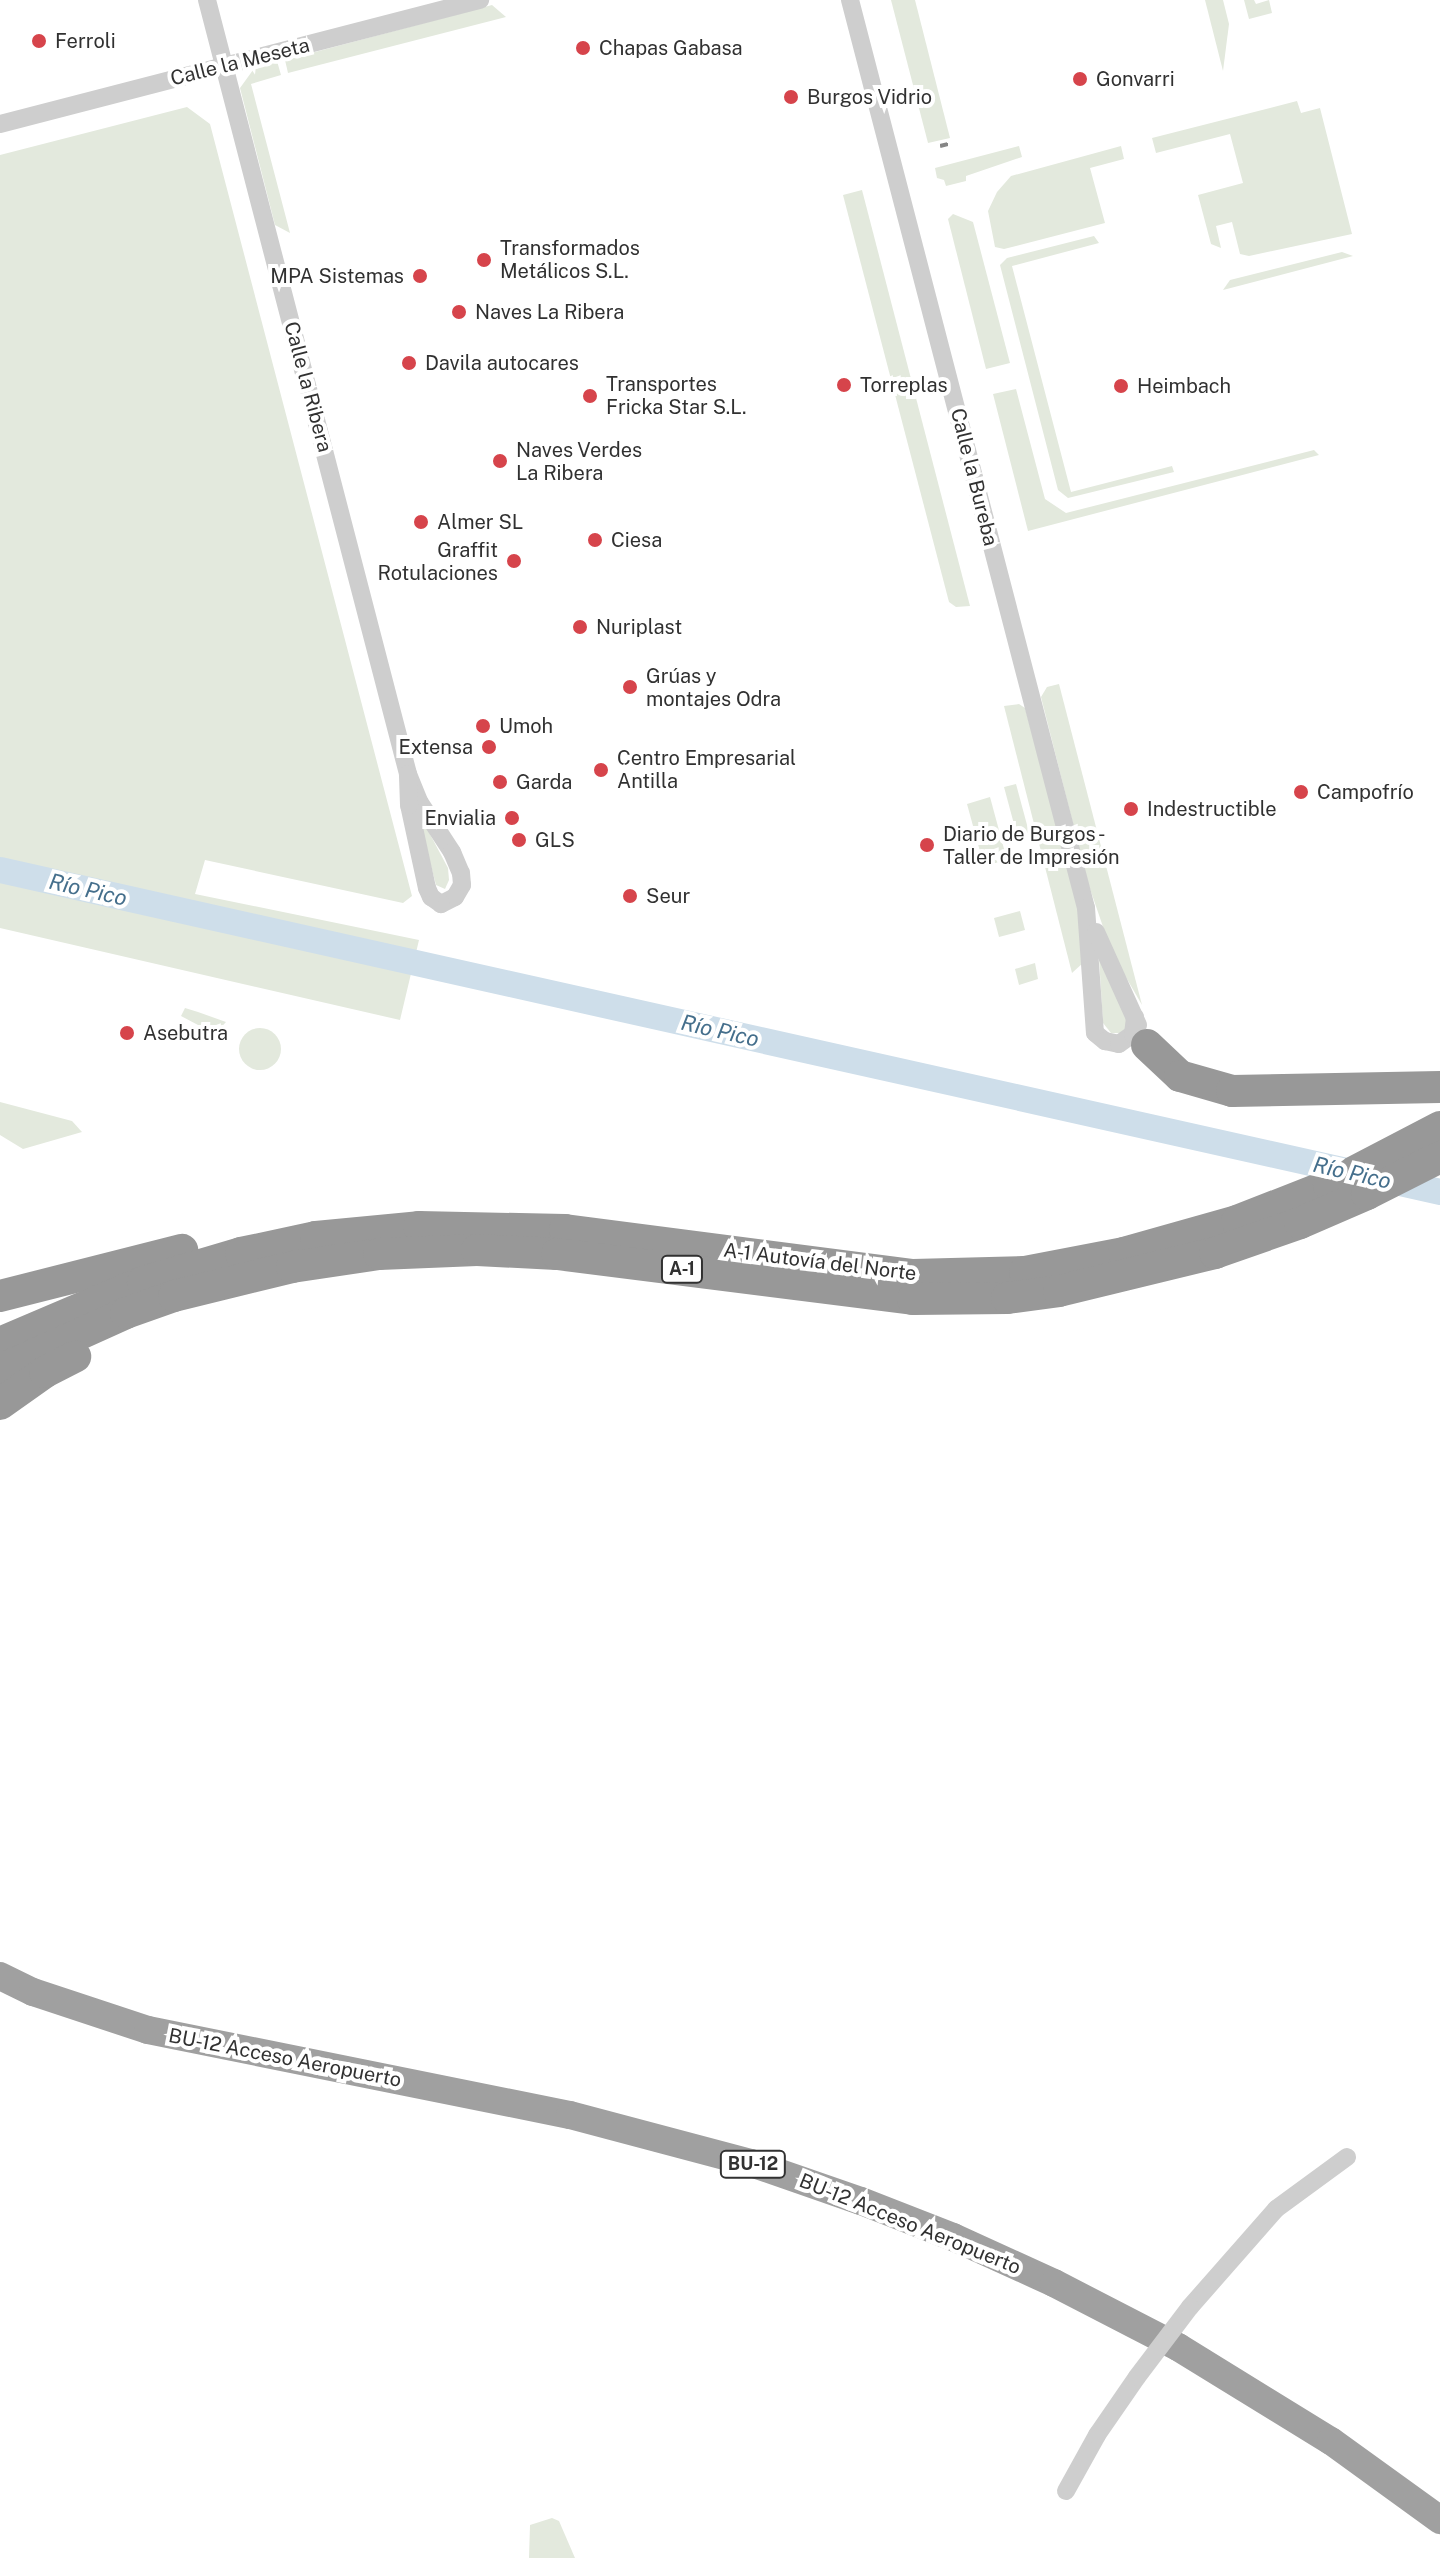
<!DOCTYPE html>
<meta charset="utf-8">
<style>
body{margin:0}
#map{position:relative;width:1440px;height:2558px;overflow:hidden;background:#fff;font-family:"Public Sans",sans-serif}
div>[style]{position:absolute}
.green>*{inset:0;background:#e3e9dd}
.round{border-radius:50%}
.river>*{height:26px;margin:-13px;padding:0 13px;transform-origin:13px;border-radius:13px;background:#cedeea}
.minor>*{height:18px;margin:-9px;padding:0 9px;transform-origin:9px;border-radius:9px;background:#cecece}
.trunk>*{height:28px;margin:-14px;padding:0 14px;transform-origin:14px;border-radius:14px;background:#a0a0a0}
.motorway>*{height:32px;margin:-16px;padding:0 16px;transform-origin:16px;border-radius:16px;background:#989898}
.rail>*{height:4px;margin-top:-2px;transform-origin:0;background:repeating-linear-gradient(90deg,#868686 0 8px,transparent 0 14px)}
.minor-bridge>*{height:18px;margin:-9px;padding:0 9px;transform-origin:9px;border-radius:9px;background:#cecece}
.dots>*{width:22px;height:22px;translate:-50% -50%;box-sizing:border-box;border:4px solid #fff;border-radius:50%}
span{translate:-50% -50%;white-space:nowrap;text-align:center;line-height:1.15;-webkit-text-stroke:8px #fff;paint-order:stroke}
.shield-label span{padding:2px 6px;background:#fff;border:2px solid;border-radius:6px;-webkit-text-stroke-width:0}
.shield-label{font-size:18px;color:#313131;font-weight:700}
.poi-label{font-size:20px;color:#313131}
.left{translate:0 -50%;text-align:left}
.right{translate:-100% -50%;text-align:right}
.street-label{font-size:20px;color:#313131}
.water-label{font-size:22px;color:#456f8c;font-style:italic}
</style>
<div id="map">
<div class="green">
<i style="clip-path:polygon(891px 0,915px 0,950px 138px,928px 143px)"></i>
<i style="clip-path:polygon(1205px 0,1223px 0,1229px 24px,1223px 71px)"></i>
<i style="clip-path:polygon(1244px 0,1254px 0,1256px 4px,1269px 0,1272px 13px,1249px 19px)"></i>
<i style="clip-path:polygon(492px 5px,506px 17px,288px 73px,285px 60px)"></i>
<i style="clip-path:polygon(277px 61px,281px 75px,251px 84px,290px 233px,275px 225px,240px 88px,253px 70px)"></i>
<i style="clip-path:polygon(1297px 101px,1301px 113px,1320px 108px,1352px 234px,1249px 256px,1240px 254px,1232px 222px,1216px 226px,1221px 248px,1211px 244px,1198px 195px,1243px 183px,1230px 134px,1156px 153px,1152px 138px)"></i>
<i style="clip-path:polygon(187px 107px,210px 124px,412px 896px,403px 903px,205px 860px,195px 894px,419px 940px,400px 1020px,0 928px,0 155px)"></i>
<i style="clip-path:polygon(1019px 146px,1022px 157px,966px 176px,966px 181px,946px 186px,944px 180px,937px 178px,935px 168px)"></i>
<i style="clip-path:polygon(1121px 146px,1124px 159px,1090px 168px,1105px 223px,1004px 249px,995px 247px,988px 211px,997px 192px,1011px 176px)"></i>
<i style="clip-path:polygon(862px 190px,970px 606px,956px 607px,949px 602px,843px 195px)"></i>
<i style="clip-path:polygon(953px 214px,973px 222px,1010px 363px,986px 369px,948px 219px)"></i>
<i style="clip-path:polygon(1094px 236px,1099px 243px,1012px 266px,1071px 492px,1172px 466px,1174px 472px,1068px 498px,1058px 490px,1000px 265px,1007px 258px)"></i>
<i style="clip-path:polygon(1342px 252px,1353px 256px,1223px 290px,1230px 280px)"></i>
<i style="clip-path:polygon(1016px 389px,1045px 499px,1066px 513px,1314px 450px,1319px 455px,1028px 531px,993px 394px)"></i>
<i style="clip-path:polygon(1059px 684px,1142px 1005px,1112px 953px,1088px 883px,1041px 697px,1047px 687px)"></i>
<i style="clip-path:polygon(1019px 704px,1025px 708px,1080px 909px,1084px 962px,1072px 973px,1004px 706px)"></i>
<i style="clip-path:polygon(1016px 784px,1030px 836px,1018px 839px,1004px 787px)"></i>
<i style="clip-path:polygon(990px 797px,1007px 860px,984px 866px,967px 804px)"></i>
<i style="clip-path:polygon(416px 808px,448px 868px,449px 880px,445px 889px,436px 885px)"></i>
<i style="clip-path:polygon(1020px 911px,1025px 930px,999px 937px,994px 918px)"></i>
<i style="clip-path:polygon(1099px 957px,1126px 1017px,1126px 1028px,1120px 1033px,1111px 1033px,1103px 1023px)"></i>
<i style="clip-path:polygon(1035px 963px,1038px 979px,1019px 985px,1015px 969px)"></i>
<i style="clip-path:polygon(185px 1008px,198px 1012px,226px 1022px,215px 1034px,181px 1016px)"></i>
<i class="round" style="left:239px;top:1028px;width:42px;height:42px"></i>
<i style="clip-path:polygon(0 1102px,72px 1121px,82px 1132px,23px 1149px,0 1135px)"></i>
<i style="clip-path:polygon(552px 2518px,559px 2521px,575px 2558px,529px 2558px,530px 2525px)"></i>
</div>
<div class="river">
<i style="left:0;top:870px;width:1476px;rotate:12.6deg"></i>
</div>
<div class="minor">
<i style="left:207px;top:0;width:800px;rotate:75.44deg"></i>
<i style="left:408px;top:774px;width:31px;rotate:68deg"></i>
<i style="left:420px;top:803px;width:59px;rotate:56.9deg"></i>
<i style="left:452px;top:852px;width:23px;rotate:67deg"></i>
<i style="left:461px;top:873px;width:12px;rotate:85deg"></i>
<i style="left:462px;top:885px;width:14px;rotate:120deg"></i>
<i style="left:455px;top:897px;width:16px;rotate:153deg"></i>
<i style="left:441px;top:904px;width:12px;rotate:-145deg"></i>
<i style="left:431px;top:897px;width:10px;rotate:-114deg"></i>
<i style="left:427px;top:888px;width:85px;rotate:-102.2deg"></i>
<i style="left:409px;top:805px;width:31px;rotate:-92deg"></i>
<i style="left:850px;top:0;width:938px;rotate:75.43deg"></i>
<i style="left:1086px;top:908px;width:125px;rotate:85.9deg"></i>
<i style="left:1095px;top:1033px;width:13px;rotate:39deg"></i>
<i style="left:1105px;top:1041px;width:14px;rotate:12deg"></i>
<i style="left:1119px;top:1044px;width:17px;rotate:-36deg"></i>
<i style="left:1133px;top:1034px;width:17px;rotate:-83deg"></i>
<i style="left:0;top:124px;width:496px;rotate:-14.5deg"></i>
<i style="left:1096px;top:932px;width:102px;rotate:65.7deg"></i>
<i style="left:1190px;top:2307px;width:130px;rotate:-48.7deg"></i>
<i style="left:1276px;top:2209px;width:88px;rotate:-36.2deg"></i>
<i style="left:1066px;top:2491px;width:64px;rotate:-61deg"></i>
<i style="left:1097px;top:2435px;width:70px;rotate:-55.4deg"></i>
</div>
<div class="trunk">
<i style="left:0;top:1976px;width:37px;rotate:26deg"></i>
<i style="left:33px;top:1992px;width:121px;rotate:18.3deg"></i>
<i style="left:148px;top:2030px;width:430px;rotate:11.4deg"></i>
<i style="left:570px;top:2115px;width:187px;rotate:14.9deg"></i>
<i style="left:751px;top:2163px;width:116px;rotate:19.1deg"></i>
<i style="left:861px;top:2201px;width:99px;rotate:21.4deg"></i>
<i style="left:953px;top:2237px;width:111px;rotate:24.5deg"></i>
<i style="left:1054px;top:2283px;width:140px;rotate:27.3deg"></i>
<i style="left:1178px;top:2347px;width:180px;rotate:31.6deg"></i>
<i style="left:1331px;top:2441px;width:135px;rotate:35.9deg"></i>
</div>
<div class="motorway">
<i style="left:1147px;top:1045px;width:45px;rotate:43.2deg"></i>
<i style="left:1180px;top:1076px;width:54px;rotate:16.1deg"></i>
<i style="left:1232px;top:1091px;width:208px;rotate:-1.1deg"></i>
<i style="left:0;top:1296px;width:188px;rotate:-14.2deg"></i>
<i style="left:0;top:1343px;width:155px;rotate:-23.1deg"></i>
<i style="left:143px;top:1282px;width:102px;rotate:-16.5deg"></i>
<i style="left:241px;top:1253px;width:77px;rotate:-12deg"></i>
<i style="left:316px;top:1237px;width:103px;rotate:-5.5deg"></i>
<i style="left:419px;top:1227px;width:146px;rotate:1.2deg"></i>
<i style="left:565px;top:1230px;width:351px;rotate:7.4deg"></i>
<i style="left:913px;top:1275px;width:112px;rotate:-1.5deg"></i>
<i style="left:1025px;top:1272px;width:101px;rotate:-10.9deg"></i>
<i style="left:1124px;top:1253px;width:117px;rotate:-15.8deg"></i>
<i style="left:1237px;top:1221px;width:99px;rotate:-21.4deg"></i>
<i style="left:1329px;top:1185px;width:125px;rotate:-27.6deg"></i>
<i style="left:0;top:1370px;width:138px;rotate:-24.3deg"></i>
<i style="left:126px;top:1313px;width:51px;rotate:-19.5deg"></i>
<i style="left:174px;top:1296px;width:122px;rotate:-13.8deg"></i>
<i style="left:292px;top:1267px;width:88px;rotate:-8.5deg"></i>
<i style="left:379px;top:1254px;width:98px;rotate:-2.3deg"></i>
<i style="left:477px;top:1250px;width:80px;rotate:2.9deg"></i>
<i style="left:557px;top:1254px;width:359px;rotate:7.2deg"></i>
<i style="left:913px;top:1299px;width:94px;rotate:-0.6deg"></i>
<i style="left:1007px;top:1298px;width:52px;rotate:-7.7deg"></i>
<i style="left:1059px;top:1291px;width:161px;rotate:-13.7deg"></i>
<i style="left:1215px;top:1253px;width:90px;rotate:-19.4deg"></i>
<i style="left:1300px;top:1223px;width:73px;rotate:-23.4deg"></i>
<i style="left:1367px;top:1194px;width:82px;rotate:-26.9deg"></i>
<i style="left:0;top:1404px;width:55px;rotate:-35.4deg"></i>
<i style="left:45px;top:1372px;width:34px;rotate:-27deg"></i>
</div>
<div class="rail">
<i style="left:940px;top:146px;width:12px;rotate:-14deg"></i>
</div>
<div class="minor-bridge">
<i style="left:1137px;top:2377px;width:88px;rotate:-52.9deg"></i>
</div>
<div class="dots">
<i style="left:39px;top:41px;background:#d6444b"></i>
<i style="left:583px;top:48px;background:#d6444b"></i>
<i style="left:1080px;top:79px;background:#d6444b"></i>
<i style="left:791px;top:97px;background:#d6444b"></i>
<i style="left:484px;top:260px;background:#d6444b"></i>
<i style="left:420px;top:276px;background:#d6444b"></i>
<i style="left:459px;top:312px;background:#d6444b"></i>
<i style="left:409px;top:363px;background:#d6444b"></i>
<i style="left:844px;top:385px;background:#d6444b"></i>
<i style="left:1121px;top:386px;background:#d6444b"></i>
<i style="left:590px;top:396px;background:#d6444b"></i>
<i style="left:500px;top:461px;background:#d6444b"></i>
<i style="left:421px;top:522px;background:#d6444b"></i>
<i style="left:595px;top:540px;background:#d6444b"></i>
<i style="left:514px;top:561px;background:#d6444b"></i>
<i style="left:580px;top:627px;background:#d6444b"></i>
<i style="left:630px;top:687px;background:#d6444b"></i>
<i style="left:483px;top:726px;background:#d6444b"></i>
<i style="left:489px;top:747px;background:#d6444b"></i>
<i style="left:601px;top:770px;background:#d6444b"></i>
<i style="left:500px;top:782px;background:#d6444b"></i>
<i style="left:1301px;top:792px;background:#d6444b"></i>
<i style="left:1131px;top:809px;background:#d6444b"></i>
<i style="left:512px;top:818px;background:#d6444b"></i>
<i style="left:519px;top:840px;background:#d6444b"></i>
<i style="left:927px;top:845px;background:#d6444b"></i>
<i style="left:630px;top:896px;background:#d6444b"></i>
<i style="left:127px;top:1033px;background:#d6444b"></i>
</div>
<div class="shield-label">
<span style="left:682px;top:1269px">A-1</span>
<span style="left:753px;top:2164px">BU-12</span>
</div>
<div class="poi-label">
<span class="left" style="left:55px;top:41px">Ferroli</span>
<span class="left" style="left:599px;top:48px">Chapas Gabasa</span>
<span class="left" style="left:1096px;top:79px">Gonvarri</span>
<span class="left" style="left:807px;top:97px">Burgos Vidrio</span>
<span class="left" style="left:500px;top:260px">Transformados<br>Metálicos S.L.</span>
<span class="right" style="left:404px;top:276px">MPA Sistemas</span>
<span class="left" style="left:475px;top:312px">Naves La Ribera</span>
<span class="left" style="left:425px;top:363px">Davila autocares</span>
<span class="left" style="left:606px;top:396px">Transportes<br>Fricka Star S.L.</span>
<span class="left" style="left:860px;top:385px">Torreplas</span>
<span class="left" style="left:1137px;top:386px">Heimbach</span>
<span class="left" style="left:516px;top:462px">Naves Verdes<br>La Ribera</span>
<span class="left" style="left:437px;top:522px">Almer SL</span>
<span class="left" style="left:611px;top:540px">Ciesa</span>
<span class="right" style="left:498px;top:562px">Graffit<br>Rotulaciones</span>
<span class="left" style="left:596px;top:627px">Nuriplast</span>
<span class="left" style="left:646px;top:688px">Grúas y<br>montajes Odra</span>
<span class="left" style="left:499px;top:726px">Umoh</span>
<span class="right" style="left:473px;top:747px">Extensa</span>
<span class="left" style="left:617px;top:770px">Centro Empresarial<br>Antilla</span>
<span class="left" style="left:516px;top:782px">Garda</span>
<span class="left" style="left:1317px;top:792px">Campofrío</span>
<span class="left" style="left:1147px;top:809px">Indestructible</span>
<span class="right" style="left:496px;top:818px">Envialia</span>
<span class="left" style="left:943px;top:846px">Diario de Burgos -<br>Taller de Impresión</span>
<span class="left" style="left:535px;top:840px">GLS</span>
<span class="left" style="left:646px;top:896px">Seur</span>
<span class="left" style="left:143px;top:1033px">Asebutra</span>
</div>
<div class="street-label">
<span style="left:240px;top:62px;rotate:-14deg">Calle la Meseta</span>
<span style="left:308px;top:387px;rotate:75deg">Calle la Ribera</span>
<span style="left:974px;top:477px;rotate:76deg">Calle la Bureba</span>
<span style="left:820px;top:1262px;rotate:7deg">A-1 Autovía del Norte</span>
<span style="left:285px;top:2058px;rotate:11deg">BU-12 Acceso Aeropuerto</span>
<span style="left:910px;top:2224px;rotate:22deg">BU-12 Acceso Aeropuerto</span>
</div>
<div class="water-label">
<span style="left:88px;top:890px;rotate:13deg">Río Pico</span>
<span style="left:720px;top:1031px;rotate:13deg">Río Pico</span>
<span style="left:1352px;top:1173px;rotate:13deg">Río Pico</span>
</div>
</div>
